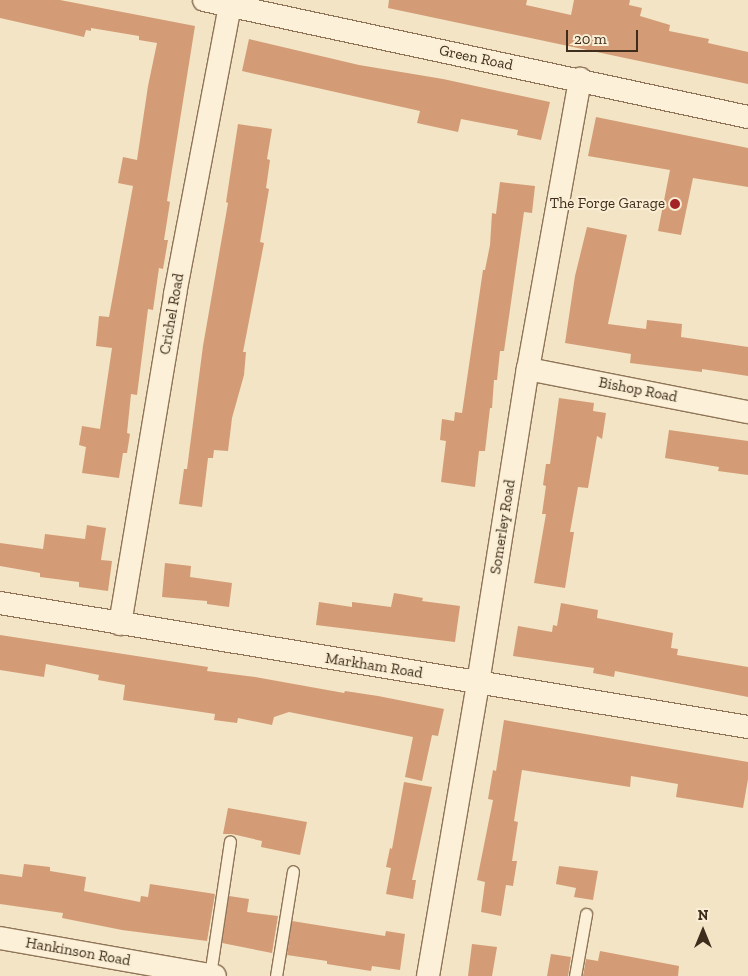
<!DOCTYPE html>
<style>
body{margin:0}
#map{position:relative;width:748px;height:976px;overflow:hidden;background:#f2e4c4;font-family:"Zilla Slab",serif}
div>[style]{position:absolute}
.building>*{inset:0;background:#d49c76}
.roads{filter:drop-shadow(1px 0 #8f7458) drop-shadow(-1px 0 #8f7458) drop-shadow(0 1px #8f7458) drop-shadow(0 -1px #8f7458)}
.lane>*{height:11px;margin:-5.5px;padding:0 5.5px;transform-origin:5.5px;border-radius:5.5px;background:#fcf1d8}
.street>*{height:22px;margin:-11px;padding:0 11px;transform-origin:11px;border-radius:11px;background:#fcf1d8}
.dots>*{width:14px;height:14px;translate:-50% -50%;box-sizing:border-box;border:2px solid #f9eed4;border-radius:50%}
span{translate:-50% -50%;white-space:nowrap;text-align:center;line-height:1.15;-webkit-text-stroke:4px #f9eed4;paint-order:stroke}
.street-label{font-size:15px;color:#3e2d1d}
.poi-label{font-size:15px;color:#3e2d1d}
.right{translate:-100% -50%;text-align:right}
.north{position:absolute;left:678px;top:906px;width:50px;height:50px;-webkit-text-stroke:4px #f9eed4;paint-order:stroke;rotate:0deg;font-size:14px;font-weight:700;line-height:20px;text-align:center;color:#3e2d1d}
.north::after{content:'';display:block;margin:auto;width:18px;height:22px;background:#3e2d1d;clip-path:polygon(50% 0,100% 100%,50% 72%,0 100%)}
.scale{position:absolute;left:566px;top:30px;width:72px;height:22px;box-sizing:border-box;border:2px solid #3e2d1d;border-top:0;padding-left:6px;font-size:15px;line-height:18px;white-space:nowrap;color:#3e2d1d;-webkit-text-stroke:4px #f9eed4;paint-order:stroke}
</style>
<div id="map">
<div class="building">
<i style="clip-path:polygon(0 0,60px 0,195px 26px,167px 201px,170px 202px,164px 240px,168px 240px,163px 269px,159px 268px,153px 310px,148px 309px,137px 395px,131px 394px,127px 433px,130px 434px,127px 453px,123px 453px,119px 478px,82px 473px,86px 447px,79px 445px,82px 426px,100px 429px,112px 348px,96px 346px,99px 316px,109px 317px,133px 186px,118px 183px,123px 157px,137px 160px,148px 86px,157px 43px,139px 40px,139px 36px,91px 28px,91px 31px,86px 30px,84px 37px,0 18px)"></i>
<i style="clip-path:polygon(389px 0,527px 0,526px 5px,571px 15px,574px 0,630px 0,629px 5px,642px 8px,640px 16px,670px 25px,669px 31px,709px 39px,708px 43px,748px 52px,748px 84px,388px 8px)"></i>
<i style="clip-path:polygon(249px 39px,359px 65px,443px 79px,550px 102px,541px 140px,517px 135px,518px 130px,461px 119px,458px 132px,417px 123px,420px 111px,242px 71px)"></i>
<i style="clip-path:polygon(596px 117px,748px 148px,748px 187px,693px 178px,681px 235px,658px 231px,670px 170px,588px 156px)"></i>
<i style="clip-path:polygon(238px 124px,272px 129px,267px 159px,270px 160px,266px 188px,269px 189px,260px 242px,264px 243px,243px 352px,246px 352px,244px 375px,232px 418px,228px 451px,214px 450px,213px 458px,208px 458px,202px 507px,179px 504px,184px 469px,187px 469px,203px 346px,228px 203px,226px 202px)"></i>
<i style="clip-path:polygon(500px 182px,535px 186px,532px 213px,524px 212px,504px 351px,500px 351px,497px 380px,494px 380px,492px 408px,490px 408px,485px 451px,479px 451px,475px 487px,441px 482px,446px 441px,440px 440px,442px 419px,454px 421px,455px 412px,462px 413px,483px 270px,485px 270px,490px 245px,492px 213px,496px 214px)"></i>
<i style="clip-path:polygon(587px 227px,627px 235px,608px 324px,646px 329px,647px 320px,682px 324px,681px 337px,748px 347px,748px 376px,702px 369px,702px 372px,630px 363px,631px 354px,565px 343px,575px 276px)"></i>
<i style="clip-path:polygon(559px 398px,594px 403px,593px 411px,606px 413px,602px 439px,597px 436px,588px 488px,578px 487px,570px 532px,574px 532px,565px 588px,534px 583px,546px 514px,542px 514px,546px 486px,543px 485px,546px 464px,550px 464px)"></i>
<i style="clip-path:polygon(669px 430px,748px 441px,748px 475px,718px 471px,719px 467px,665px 458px)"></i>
<i style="clip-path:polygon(87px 525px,106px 528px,101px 560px,112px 561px,108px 591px,79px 587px,79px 582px,40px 577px,40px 573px,0 566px,0 543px,43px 549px,45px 534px,85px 539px)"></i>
<i style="clip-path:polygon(165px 563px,191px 566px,190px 577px,232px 583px,229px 607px,207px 604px,207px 601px,162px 597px)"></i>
<i style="clip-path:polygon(394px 593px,423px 598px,422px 601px,460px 606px,455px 642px,316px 625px,319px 602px,352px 607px,352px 602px,391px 607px)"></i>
<i style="clip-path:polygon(561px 603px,598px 610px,597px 618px,673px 633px,671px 648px,678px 649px,677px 655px,748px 667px,748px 697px,615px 671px,614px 677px,593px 673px,594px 668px,513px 656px,518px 626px,552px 632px,553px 625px,557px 626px)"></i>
<i style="clip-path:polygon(0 635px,208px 667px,207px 671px,255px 677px,344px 693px,345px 691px,378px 696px,444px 709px,438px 736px,432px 735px,422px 781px,405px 777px,413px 737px,289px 712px,274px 717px,272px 725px,238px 718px,237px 723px,214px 720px,215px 714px,123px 700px,125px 685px,98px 680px,99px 675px,46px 664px,44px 677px,0 670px)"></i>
<i style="clip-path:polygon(504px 720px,748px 762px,748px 779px,743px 808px,676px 797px,678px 784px,631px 776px,630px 787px,522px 770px,514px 821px,518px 822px,512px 861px,517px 861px,513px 886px,506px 885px,501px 916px,481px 912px,485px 882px,477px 880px,493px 800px,488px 799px,493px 770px,496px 771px)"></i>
<i style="clip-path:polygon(404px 782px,432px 787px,412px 880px,416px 880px,413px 899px,386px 894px,391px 868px,386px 867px,390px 848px,392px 849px)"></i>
<i style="clip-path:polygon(228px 808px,307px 822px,300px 855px,261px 847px,262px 841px,232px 834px,223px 834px)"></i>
<i style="clip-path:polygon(24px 864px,50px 867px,50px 871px,86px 877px,84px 891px,140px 902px,141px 896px,148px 897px,150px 884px,215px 894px,207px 941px,122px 930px,62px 918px,63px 913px,0 904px,0 874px,22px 877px)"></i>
<i style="clip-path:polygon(559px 866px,598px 871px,593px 900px,574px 897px,576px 888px,556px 884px)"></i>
<i style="clip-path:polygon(229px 896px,249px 899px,247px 912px,278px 916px,272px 953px,222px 943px)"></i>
<i style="clip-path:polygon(292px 921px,385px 936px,386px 931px,405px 934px,400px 970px,372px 966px,371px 971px,327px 964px,327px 961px,287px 955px)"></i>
<i style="clip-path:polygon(472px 944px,497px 947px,492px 976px,468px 976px)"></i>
<i style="clip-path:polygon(600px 951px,679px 966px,678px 976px,583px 976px,586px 959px,598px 961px)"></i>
<i style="clip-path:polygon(551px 954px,571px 957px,568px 976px,547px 976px)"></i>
</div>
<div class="roads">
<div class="lane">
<i style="left:210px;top:975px;width:135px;rotate:-81.5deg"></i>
<i style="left:276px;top:976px;width:106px;rotate:-80.8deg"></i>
<i style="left:575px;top:976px;width:63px;rotate:-79.9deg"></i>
</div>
<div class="street">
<i style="left:204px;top:0;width:556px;rotate:12.14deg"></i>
<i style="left:528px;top:369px;width:224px;rotate:11.1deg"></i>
<i style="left:0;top:603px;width:758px;rotate:9.41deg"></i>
<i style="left:120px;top:624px;width:335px;rotate:-80.5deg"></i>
<i style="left:175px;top:294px;width:293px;rotate:-79.2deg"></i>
<i style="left:0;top:938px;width:218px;rotate:10deg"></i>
<i style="left:428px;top:976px;width:297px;rotate:-80.3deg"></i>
<i style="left:478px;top:683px;width:318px;rotate:-81deg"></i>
<i style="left:528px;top:369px;width:295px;rotate:-79.8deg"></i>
</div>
</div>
<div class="dots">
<i style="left:675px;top:204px;background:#a42225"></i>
</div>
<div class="street-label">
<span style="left:476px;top:58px;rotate:12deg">Green Road</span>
<span style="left:172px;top:314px;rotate:-80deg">Crichel Road</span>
<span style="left:638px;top:390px;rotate:11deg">Bishop Road</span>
<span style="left:503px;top:527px;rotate:-81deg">Somerley Road</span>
<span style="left:374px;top:666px;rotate:9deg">Markham Road</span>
<span style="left:78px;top:952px;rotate:10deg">Hankinson Road</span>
</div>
<div class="poi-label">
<span class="right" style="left:665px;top:204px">The Forge Garage</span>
</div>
<div class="north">N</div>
<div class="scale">20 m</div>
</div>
